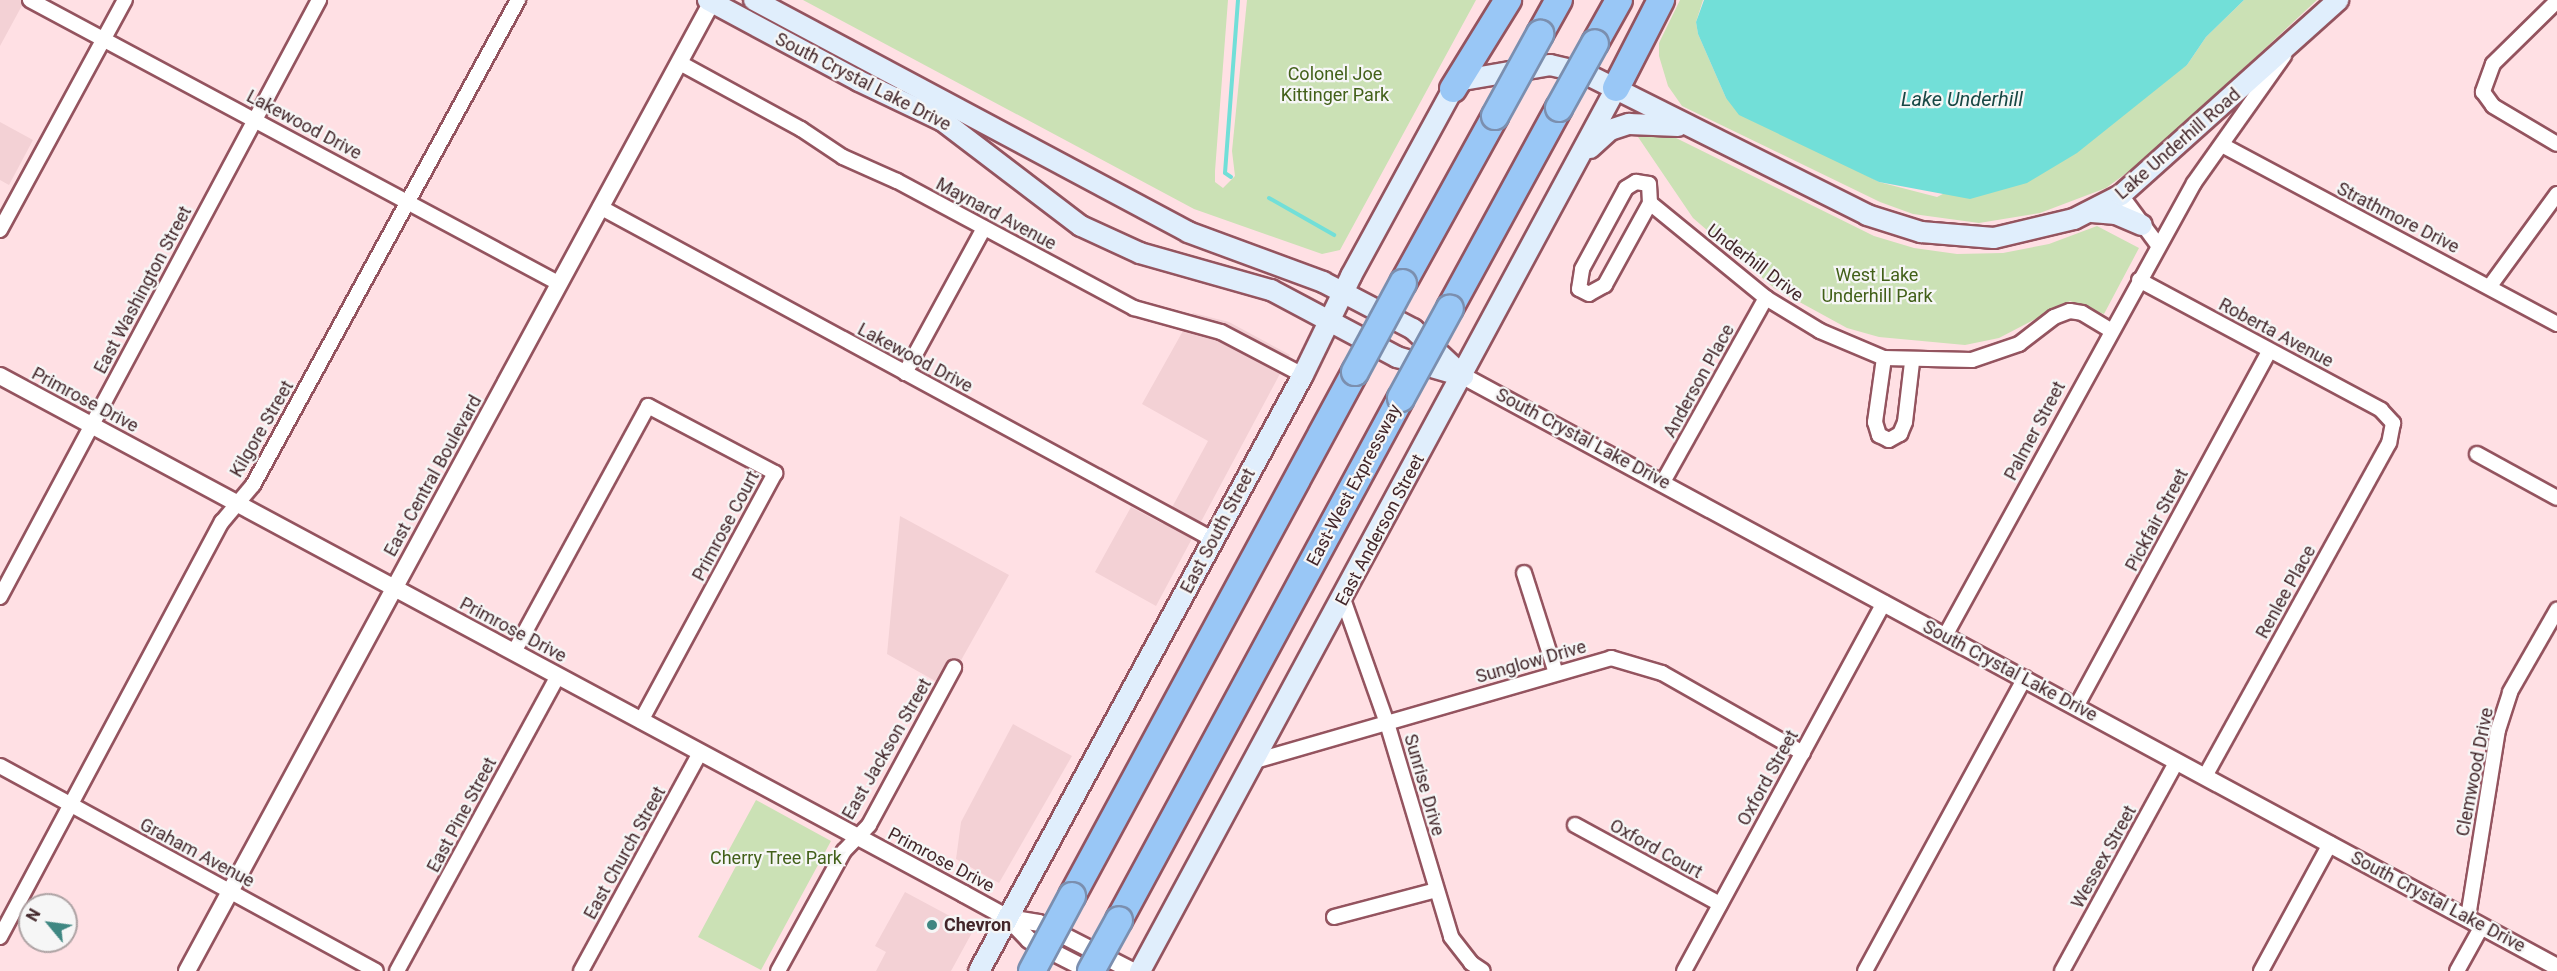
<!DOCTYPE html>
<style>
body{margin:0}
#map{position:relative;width:2557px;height:971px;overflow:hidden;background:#ffe0e4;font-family:Roboto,sans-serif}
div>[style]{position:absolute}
.built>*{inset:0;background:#f3d1d5}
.green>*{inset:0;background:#cbe1b5}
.water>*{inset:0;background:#72dfd8}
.stream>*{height:4px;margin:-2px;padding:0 2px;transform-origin:2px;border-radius:2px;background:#72dfd8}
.roads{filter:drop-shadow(2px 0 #94545f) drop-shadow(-2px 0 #94545f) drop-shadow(0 2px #94545f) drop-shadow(0 -2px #94545f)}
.minor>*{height:14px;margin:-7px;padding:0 7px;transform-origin:7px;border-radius:7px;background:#fff}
.tertiary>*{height:16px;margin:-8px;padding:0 8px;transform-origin:8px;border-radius:8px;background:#fff}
.secondary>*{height:20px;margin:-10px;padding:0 10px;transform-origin:10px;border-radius:10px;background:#e0eefc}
.motorway>*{height:26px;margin:-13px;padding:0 13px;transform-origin:13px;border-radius:13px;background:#99c7f6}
.bridges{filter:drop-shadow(2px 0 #7b8faf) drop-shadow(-2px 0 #7b8faf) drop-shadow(0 2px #7b8faf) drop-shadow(0 -2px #7b8faf)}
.motorway-bridge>*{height:26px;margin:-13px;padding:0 13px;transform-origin:13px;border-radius:13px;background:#99c7f6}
.dots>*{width:16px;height:16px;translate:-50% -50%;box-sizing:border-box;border:3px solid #f6f6f6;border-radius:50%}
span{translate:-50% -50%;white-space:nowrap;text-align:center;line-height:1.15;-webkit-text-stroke:4.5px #f6f6f6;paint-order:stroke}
.park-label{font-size:18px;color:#426019}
.street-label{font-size:18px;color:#42262a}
.poi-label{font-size:18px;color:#42262a;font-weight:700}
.left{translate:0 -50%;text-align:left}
.water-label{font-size:20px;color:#174845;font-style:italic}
.north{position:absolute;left:18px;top:893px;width:60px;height:60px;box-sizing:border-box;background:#f6f6f6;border:2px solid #aea3a4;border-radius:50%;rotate:299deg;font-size:16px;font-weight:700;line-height:24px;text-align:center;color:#42262a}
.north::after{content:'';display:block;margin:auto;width:21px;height:27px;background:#3f8782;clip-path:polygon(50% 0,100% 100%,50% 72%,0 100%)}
</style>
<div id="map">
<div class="built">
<i style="clip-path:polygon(0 0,25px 0,0 46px)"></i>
<i style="clip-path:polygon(0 122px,33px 140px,9px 185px,0 180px)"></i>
<i style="clip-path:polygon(1193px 313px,1229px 322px,1290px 355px,1156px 606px,1095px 572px,1131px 507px,1163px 524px,1208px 441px,1142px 404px)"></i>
<i style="clip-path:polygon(900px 516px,1009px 575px,946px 687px,887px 654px)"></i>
<i style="clip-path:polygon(1013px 724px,1072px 756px,999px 883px,956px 859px,961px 822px)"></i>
<i style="clip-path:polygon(905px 892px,974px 929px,951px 971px,876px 971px,886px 952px,875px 946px)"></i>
</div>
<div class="green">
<i style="clip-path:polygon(803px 0,1228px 0,1215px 171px,1215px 182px,1223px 188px,1235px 176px,1232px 151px,1247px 0,1476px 0,1340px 250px,1322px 254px,1194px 209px)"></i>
<i style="clip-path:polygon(1680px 0,1703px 0,1696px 22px,1698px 34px,1726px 98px,1879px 182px,1937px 197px,2161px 81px,2187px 65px,2206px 37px,2244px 0,2317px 0,2147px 158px,2106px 188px,2040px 213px,1979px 223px,1913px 214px,1880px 202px,1682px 106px,1668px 86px,1659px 56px,1659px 43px)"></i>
<i style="clip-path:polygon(1664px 132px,1874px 236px,1914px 248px,1957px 254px,2003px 253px,2049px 244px,2097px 226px,2139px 248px,2104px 314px,2070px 301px,1999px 338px,1965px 345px,1879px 337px,1847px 328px,1774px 288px,1693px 218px,1636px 134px)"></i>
<i style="clip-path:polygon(756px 800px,831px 841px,761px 970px,698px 937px,736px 866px,724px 859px)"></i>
</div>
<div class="water">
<i style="clip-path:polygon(1704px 0,2244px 0,2206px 37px,2187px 65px,2077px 153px,2027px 183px,1970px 199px,1879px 182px,1739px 115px,1726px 98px,1698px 34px,1696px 22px)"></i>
</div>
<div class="stream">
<i style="left:1231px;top:177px;width:7px;rotate:-146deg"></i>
<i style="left:1225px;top:173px;width:173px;rotate:-85.7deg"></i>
<i style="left:1269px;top:198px;width:75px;rotate:29.6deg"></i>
</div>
<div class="roads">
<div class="minor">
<i style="left:30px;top:0;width:601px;rotate:28.18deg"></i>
<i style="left:2557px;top:1px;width:90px;rotate:135.5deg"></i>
<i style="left:2493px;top:64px;width:30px;rotate:110deg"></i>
<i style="left:2483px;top:92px;width:17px;rotate:54deg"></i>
<i style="left:2493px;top:106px;width:74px;rotate:30.7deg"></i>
<i style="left:680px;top:63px;width:138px;rotate:28.6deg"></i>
<i style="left:801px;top:129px;width:50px;rotate:33.7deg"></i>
<i style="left:843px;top:157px;width:59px;rotate:24deg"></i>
<i style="left:897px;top:181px;width:269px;rotate:28.2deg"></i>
<i style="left:1134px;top:308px;width:90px;rotate:15.4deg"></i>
<i style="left:1221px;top:332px;width:93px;rotate:27.7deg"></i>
<i style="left:2222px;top:145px;width:380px;rotate:28.1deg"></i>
<i style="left:1636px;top:182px;width:13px;rotate:9deg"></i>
<i style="left:1649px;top:184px;width:19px;rotate:87deg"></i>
<i style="left:1650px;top:203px;width:94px;rotate:118.8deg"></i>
<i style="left:1605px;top:285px;width:18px;rotate:151deg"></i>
<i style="left:1589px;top:294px;width:11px;rotate:-153deg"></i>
<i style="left:1579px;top:289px;width:20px;rotate:-81deg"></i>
<i style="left:1582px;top:269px;width:92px;rotate:-61.5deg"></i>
<i style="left:1626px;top:188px;width:12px;rotate:-31deg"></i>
<i style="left:2121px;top:195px;width:62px;rotate:53.5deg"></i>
<i style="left:1650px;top:203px;width:150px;rotate:39.3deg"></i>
<i style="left:1766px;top:298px;width:63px;rotate:31.4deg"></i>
<i style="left:1820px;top:331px;width:69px;rotate:22.9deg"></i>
<i style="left:1884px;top:358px;width:88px;rotate:1.3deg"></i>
<i style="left:1972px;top:360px;width:50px;rotate:-18.8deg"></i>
<i style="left:2019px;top:344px;width:44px;rotate:-37.6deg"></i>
<i style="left:2054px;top:317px;width:17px;rotate:-21deg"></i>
<i style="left:2070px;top:311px;width:12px;rotate:9deg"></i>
<i style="left:2082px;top:313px;width:33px;rotate:31deg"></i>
<i style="left:600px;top:207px;width:698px;rotate:28.47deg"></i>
<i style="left:0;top:230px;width:262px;rotate:-61.5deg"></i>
<i style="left:2139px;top:280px;width:275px;rotate:28.2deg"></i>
<i style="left:2381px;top:410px;width:18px;rotate:47deg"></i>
<i style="left:2393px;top:423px;width:20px;rotate:101deg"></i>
<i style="left:2389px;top:443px;width:380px;rotate:118.9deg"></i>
<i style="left:2490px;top:286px;width:114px;rotate:-53.9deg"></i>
<i style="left:1884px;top:358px;width:65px;rotate:98deg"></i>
<i style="left:1875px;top:422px;width:14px;rotate:73deg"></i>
<i style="left:1879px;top:435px;width:11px;rotate:27deg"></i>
<i style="left:1889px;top:440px;width:13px;rotate:-29deg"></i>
<i style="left:1900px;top:434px;width:13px;rotate:-67deg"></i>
<i style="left:1905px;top:422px;width:60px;rotate:-83.3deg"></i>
<i style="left:905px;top:373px;width:165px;rotate:-61.4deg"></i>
<i style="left:2477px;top:454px;width:91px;rotate:28.8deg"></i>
<i style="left:1663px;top:482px;width:211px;rotate:-60.8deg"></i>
<i style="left:1524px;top:573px;width:105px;rotate:72.3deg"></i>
<i style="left:0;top:597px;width:677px;rotate:-61.88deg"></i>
<i style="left:1343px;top:599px;width:132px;rotate:70.5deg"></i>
<i style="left:1387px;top:723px;width:223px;rotate:73.3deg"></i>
<i style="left:1451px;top:937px;width:33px;rotate:52deg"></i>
<i style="left:1471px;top:963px;width:14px;rotate:34deg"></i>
<i style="left:1945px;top:636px;width:517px;rotate:-61.2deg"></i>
<i style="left:2194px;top:183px;width:156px;rotate:-54.7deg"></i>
<i style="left:514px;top:652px;width:280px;rotate:-61.4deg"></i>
<i style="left:648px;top:406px;width:144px;rotate:27.8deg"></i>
<i style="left:775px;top:473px;width:282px;rotate:118.4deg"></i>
<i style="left:2076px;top:707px;width:405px;rotate:-61.5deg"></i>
<i style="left:1255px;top:761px;width:371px;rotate:-16.1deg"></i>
<i style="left:1611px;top:658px;width:53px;rotate:16.4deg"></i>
<i style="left:1662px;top:673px;width:162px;rotate:29.6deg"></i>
<i style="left:0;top:766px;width:428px;rotate:28.6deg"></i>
<i style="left:1575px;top:825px;width:165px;rotate:28.6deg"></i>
<i style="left:1334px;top:917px;width:106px;rotate:-14.8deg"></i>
<i style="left:2468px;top:917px;width:189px;rotate:-80.9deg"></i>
<i style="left:2498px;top:730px;width:40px;rotate:-72deg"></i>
<i style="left:2510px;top:692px;width:95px;rotate:-60.2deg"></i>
<i style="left:0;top:937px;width:471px;rotate:-61.9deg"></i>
<i style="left:222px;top:522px;width:48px;rotate:-50deg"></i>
<i style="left:253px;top:485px;width:553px;rotate:-61.35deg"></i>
<i style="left:397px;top:971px;width:336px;rotate:-61.4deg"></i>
<i style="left:581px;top:971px;width:248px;rotate:-61.4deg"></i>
<i style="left:778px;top:971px;width:137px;rotate:-61.2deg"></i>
<i style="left:844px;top:851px;width:36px;rotate:-46deg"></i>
<i style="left:869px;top:825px;width:179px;rotate:-61.6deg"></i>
<i style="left:1684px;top:971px;width:419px;rotate:-61.5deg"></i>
<i style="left:1865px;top:971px;width:334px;rotate:-61.4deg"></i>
<i style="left:2062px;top:971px;width:239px;rotate:-61.3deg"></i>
<i style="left:2261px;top:971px;width:145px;rotate:-61.5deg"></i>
<i style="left:2457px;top:971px;width:51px;rotate:-60.9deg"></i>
</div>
<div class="tertiary">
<i style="left:0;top:376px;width:1094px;rotate:28.25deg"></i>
<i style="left:964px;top:894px;width:50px;rotate:28.6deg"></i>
<i style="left:1008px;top:918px;width:31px;rotate:9deg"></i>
<i style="left:1039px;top:923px;width:106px;rotate:27.1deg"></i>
<i style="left:1463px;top:376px;width:1243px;rotate:28.38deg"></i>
<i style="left:1008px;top:918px;width:30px;rotate:46deg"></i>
<i style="left:1029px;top:940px;width:68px;rotate:26.9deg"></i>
<i style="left:187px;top:971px;width:1104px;rotate:-61.56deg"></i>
</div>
<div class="secondary">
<i style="left:708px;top:0;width:171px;rotate:28.2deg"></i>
<i style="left:859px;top:81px;width:93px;rotate:25.5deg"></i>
<i style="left:943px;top:121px;width:173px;rotate:37.3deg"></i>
<i style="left:1081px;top:226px;width:65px;rotate:24.6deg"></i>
<i style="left:1140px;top:253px;width:136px;rotate:15.8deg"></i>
<i style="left:1271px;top:290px;width:143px;rotate:28deg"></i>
<i style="left:1397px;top:357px;width:69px;rotate:16.1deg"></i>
<i style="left:754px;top:0;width:492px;rotate:28.1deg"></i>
<i style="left:1188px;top:232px;width:144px;rotate:20.3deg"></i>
<i style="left:1323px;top:282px;width:102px;rotate:27.6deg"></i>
<i style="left:1413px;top:329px;width:66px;rotate:43.2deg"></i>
<i style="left:1590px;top:148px;width:27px;rotate:-42deg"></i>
<i style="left:1610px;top:130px;width:20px;rotate:-18deg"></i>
<i style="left:1629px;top:124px;width:49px;rotate:2.3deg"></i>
<i style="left:2092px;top:212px;width:24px;rotate:5deg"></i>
<i style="left:2116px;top:214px;width:28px;rotate:23deg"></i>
<i style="left:979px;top:971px;width:678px;rotate:-61.47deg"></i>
<i style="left:1303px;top:375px;width:110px;rotate:-64.1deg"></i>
<i style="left:1351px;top:276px;width:213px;rotate:-61.4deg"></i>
<i style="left:1453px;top:89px;width:13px;rotate:-42deg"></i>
<i style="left:1463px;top:80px;width:88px;rotate:-9.8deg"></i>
<i style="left:1550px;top:65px;width:35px;rotate:13deg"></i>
<i style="left:1584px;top:73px;width:317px;rotate:26.6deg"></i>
<i style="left:1867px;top:215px;width:57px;rotate:17.5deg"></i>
<i style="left:1921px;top:232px;width:73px;rotate:4.7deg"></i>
<i style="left:1994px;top:238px;width:82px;rotate:-13.4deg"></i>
<i style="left:2074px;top:219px;width:53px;rotate:-27.1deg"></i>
<i style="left:2121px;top:195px;width:292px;rotate:-41.9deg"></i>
<i style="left:1140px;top:971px;width:1003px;rotate:-61.67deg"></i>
</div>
<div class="motorway">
<i style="left:1540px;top:34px;width:39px;rotate:-61deg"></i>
<i style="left:1595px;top:43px;width:49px;rotate:-60.8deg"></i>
<i style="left:1616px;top:88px;width:99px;rotate:-62.9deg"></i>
<i style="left:1453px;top:89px;width:105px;rotate:-58.3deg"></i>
<i style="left:1403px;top:283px;width:191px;rotate:-61.1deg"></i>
<i style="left:1450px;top:308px;width:228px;rotate:-61.4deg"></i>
<i style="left:1072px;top:896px;width:596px;rotate:-61.63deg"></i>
<i style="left:1119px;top:920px;width:593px;rotate:-61.62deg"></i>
</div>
</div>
<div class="bridges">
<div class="motorway-bridge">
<i style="left:1559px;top:108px;width:74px;rotate:-61deg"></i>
<i style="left:1495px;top:116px;width:94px;rotate:-61.2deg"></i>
<i style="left:1355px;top:372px;width:101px;rotate:-61.7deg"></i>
<i style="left:1401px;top:398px;width:102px;rotate:-61.4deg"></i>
<i style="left:1032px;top:971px;width:85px;rotate:-61.9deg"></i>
<i style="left:1091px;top:971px;width:58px;rotate:-61.2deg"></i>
</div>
</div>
<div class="dots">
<i style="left:932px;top:925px;background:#3f8782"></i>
</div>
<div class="park-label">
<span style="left:1335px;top:85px">Colonel Joe<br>Kittinger Park</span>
<span style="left:1877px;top:286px">West Lake<br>Underhill Park</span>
<span style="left:776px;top:858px">Cherry Tree Park</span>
</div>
<div class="street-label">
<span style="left:863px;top:82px;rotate:27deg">South Crystal Lake Drive</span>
<span style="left:304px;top:125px;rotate:28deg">Lakewood Drive</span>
<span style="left:2178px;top:144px;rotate:-41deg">Lake Underhill Road</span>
<span style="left:996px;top:214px;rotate:28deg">Maynard Avenue</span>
<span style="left:2398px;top:218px;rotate:27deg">Strathmore Drive</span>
<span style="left:1755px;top:263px;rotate:37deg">Underhill Drive</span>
<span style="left:143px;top:290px;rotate:-62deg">East Washington Street</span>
<span style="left:2276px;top:333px;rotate:28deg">Roberta Avenue</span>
<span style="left:915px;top:358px;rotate:28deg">Lakewood Drive</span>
<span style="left:1699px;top:381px;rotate:-61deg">Anderson Place</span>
<span style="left:85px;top:400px;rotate:28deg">Primrose Drive</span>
<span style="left:262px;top:429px;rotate:-60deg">Kilgore Street</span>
<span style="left:2035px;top:431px;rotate:-62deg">Palmer Street</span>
<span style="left:1583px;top:439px;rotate:28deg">South Crystal Lake Drive</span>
<span style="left:433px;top:476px;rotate:-61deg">East Central Boulevard</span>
<span style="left:1354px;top:485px;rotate:-62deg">East-West Expressway</span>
<span style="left:2157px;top:520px;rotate:-62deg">Pickfair Street</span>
<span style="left:726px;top:526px;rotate:-62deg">Primrose Court</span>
<span style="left:1380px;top:530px;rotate:-62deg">East Anderson Street</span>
<span style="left:1218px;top:531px;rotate:-62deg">East South Street</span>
<span style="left:2286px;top:592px;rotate:-61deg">Renlee Place</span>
<span style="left:513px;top:630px;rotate:28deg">Primrose Drive</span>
<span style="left:1531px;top:662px;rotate:-16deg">Sunglow Drive</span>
<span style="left:2010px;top:671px;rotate:28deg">South Crystal Lake Drive</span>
<span style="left:887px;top:749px;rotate:-60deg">East Jackson Street</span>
<span style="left:2475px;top:772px;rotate:-79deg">Clemwood Drive</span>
<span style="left:1768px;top:778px;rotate:-61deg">Oxford Street</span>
<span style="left:1424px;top:785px;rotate:74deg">Sunrise Drive</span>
<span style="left:462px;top:815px;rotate:-62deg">East Pine Street</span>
<span style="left:1656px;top:849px;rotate:29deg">Oxford Court</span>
<span style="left:197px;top:853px;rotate:28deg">Graham Avenue</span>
<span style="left:625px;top:853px;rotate:-61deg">East Church Street</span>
<span style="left:2104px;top:857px;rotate:-61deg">Wessex Street</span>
<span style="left:941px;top:860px;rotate:28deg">Primrose Drive</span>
<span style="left:2438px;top:902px;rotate:28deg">South Crystal Lake Drive</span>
</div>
<div class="poi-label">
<span class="left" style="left:944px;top:925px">Chevron</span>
</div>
<div class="water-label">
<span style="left:1962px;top:99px">Lake Underhill</span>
</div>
<div class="north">N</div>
</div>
